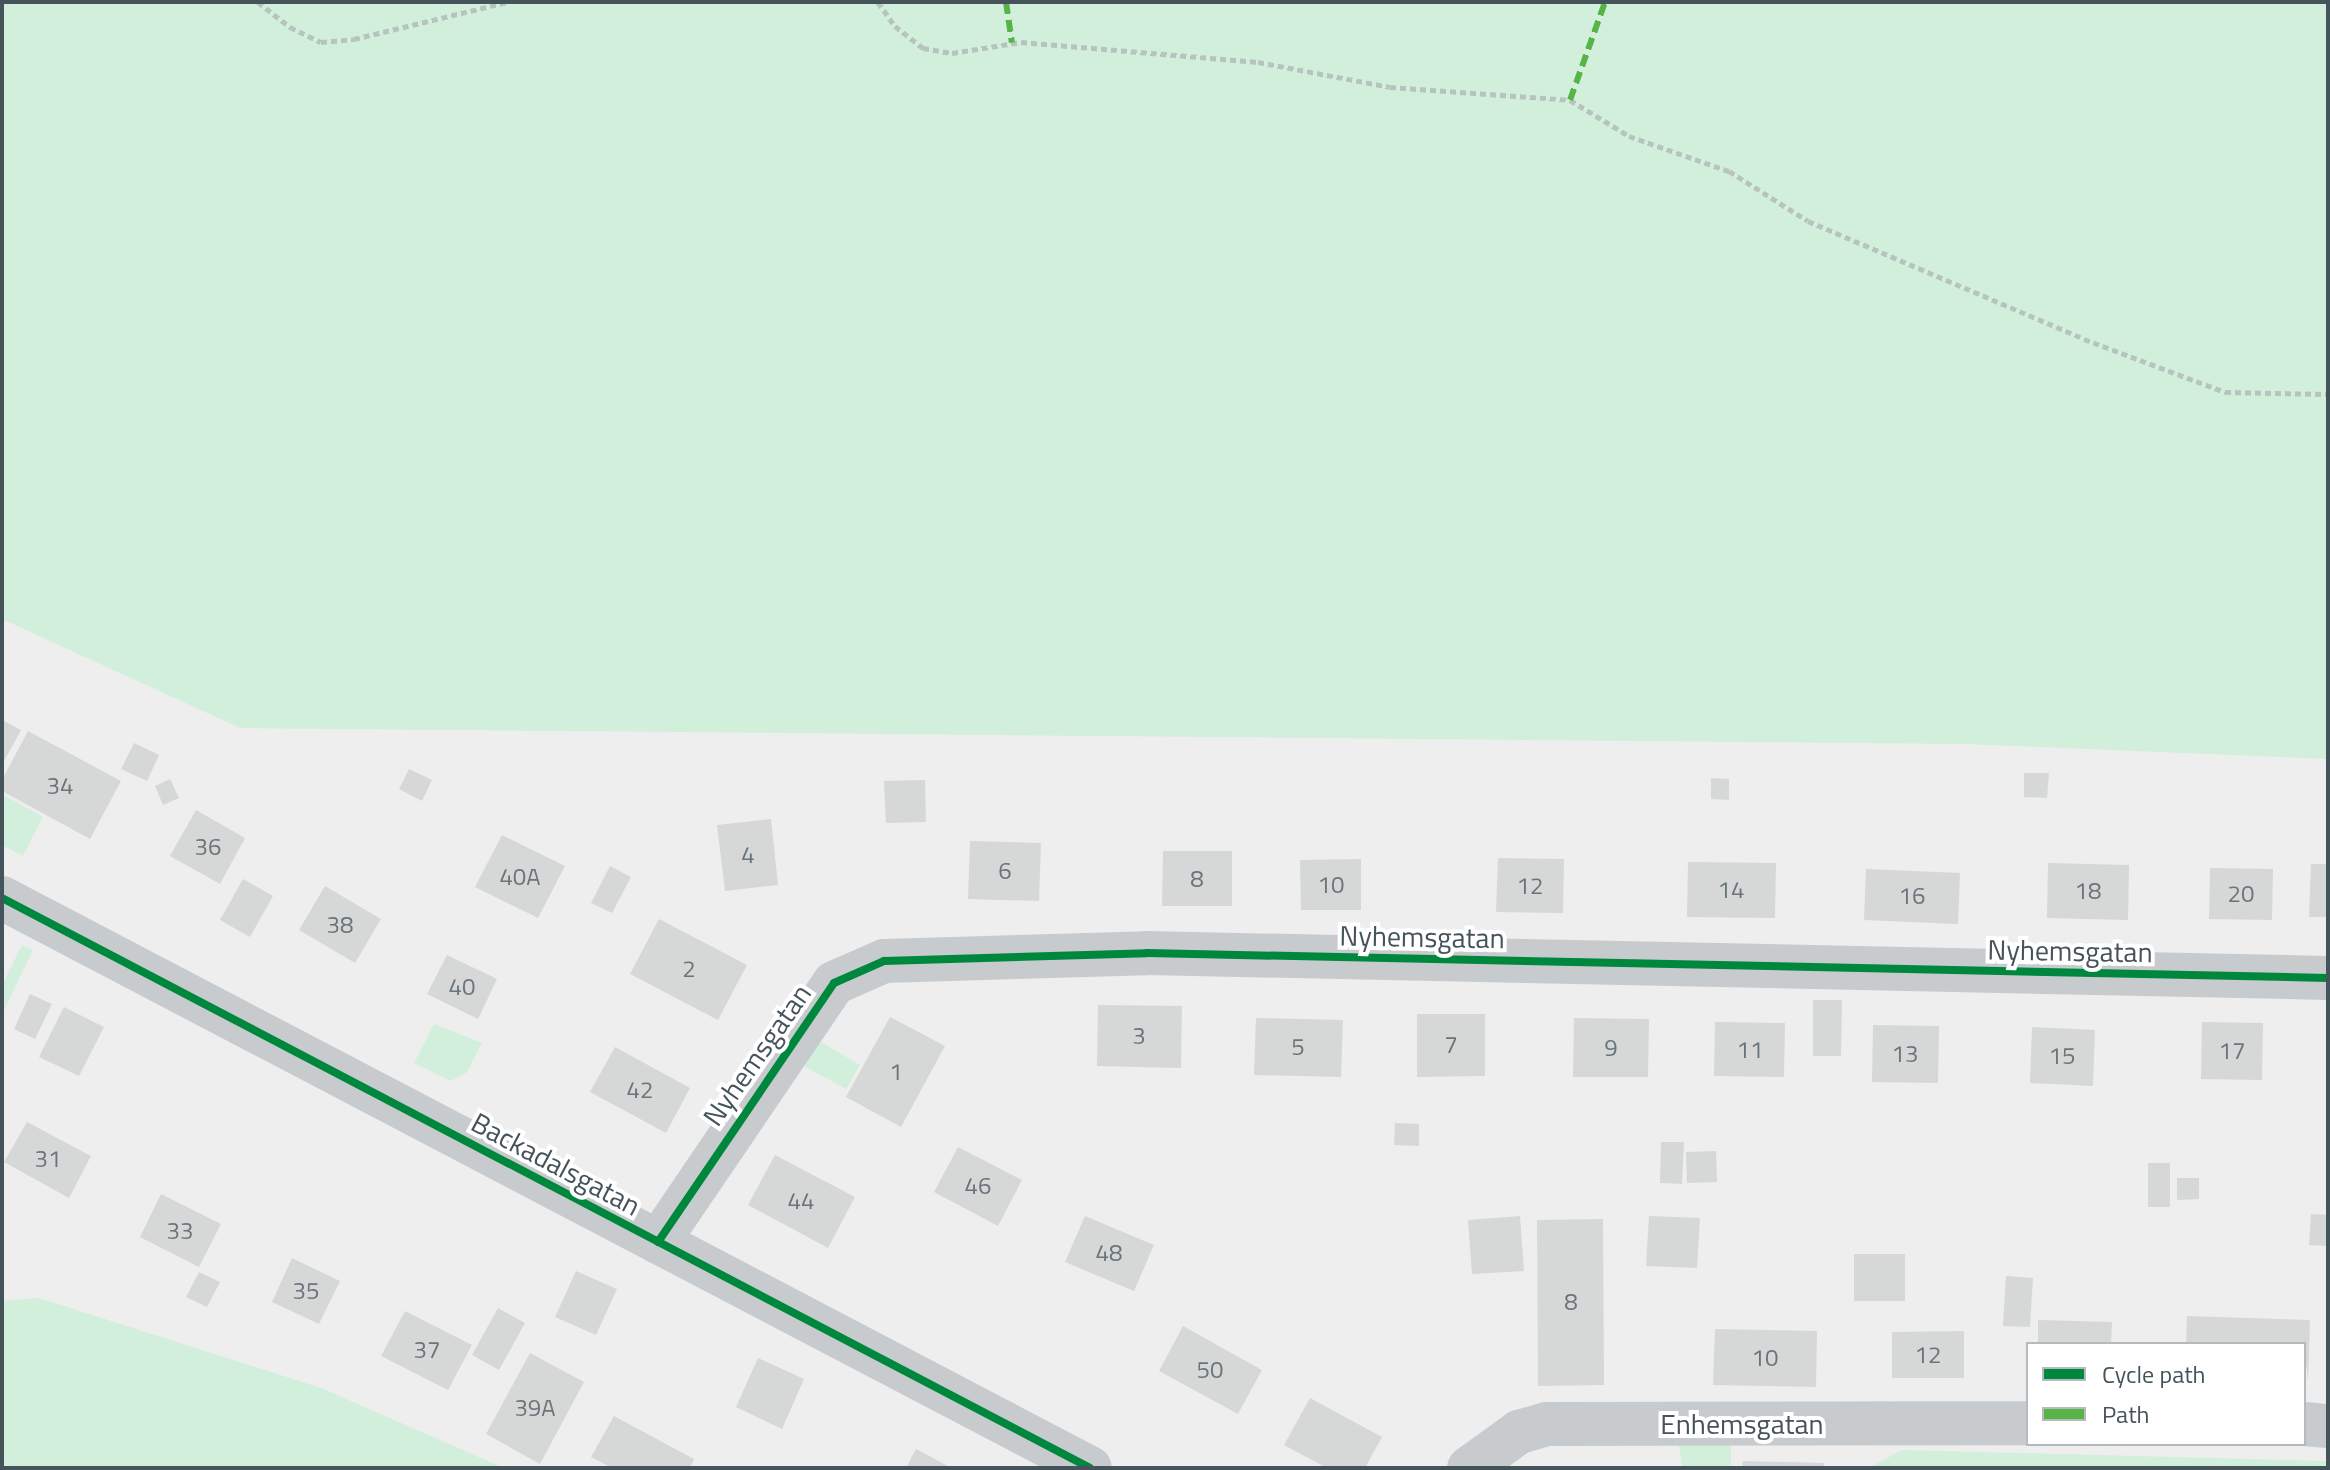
<!DOCTYPE html>
<style>
body{margin:0}
#map{position:relative;width:2330px;height:1470px;overflow:hidden;background:#efeeee;font-family:"Titillium Web",sans-serif}
div>[style]{position:absolute}
.green>*{inset:0;background:#d1efda}
.building>*{inset:0;background:#d6d7d7}
.path>*{height:5px;margin-top:-2.5px;transform-origin:0;background:repeating-linear-gradient(90deg,#b6c3be 0 6px,transparent 0 10px)}
.street>*{height:44px;margin:-22px;padding:0 22px;transform-origin:22px;border-radius:22px;background:#c8cbcd}
.quiet>*{height:6px;margin-top:-3px;transform-origin:0;background:repeating-linear-gradient(90deg,#57b448 0 12px,transparent 0 18px)}
.cycleway>*{height:8px;margin:-4px;padding:0 4px;transform-origin:4px;border-radius:4px;background:#00873e}
span{translate:-50% -50%;white-space:nowrap;text-align:center;line-height:1.15;-webkit-text-stroke:8px #fff;paint-order:stroke}
.number-label{font-size:24px;color:#6a757b}
.number-label span{-webkit-text-stroke-width:0}
.street-label{font-size:28px;color:#45535b}
.frame{position:absolute;inset:0;border:4px solid #45535b;pointer-events:none}
.legend{position:absolute;left:2026px;top:1342px;width:280px;height:104px;box-sizing:border-box;background:#fff;border:2px solid #b5babd;margin:0;padding:10px 14px;list-style:none;font-size:24px;color:#45535b}
.legend li{display:flex;align-items:center;gap:16px;height:40px}
.legend b{width:40px;border:2px solid #b5babd}
</style>
<div id="map">
<div class="green">
<i style="clip-path:polygon(2px 2px,2328px 2px,2328px 759px,1965px 744px,240px 728px,2px 619px)"></i>
<i style="clip-path:polygon(2px 794px,43px 817px,23px 856px,2px 845px)"></i>
<i style="clip-path:polygon(22px 945px,33px 950px,2px 1014px,2px 985px)"></i>
<i style="clip-path:polygon(434px 1024px,482px 1043px,467px 1072px,451px 1081px,414px 1063px)"></i>
<i style="clip-path:polygon(819px 1041px,860px 1065px,846px 1089px,804px 1066px)"></i>
<i style="clip-path:polygon(39px 1298px,321px 1388px,504px 1468px,2px 1468px,2px 1301px)"></i>
<i style="clip-path:polygon(1731px 1443px,1731px 1468px,1682px 1468px,1679px 1445px)"></i>
<i style="clip-path:polygon(1902px 1450px,2328px 1461px,2328px 1468px,1868px 1468px)"></i>
</div>
<div class="building">
<i style="clip-path:polygon(2px 720px,21px 730px,2px 765px)"></i>
<i style="clip-path:polygon(28px 731px,121px 781px,90px 839px,2px 791px,2px 780px)"></i>
<i style="clip-path:polygon(134px 743px,159px 755px,147px 781px,121px 769px)"></i>
<i style="clip-path:polygon(409px 769px,432px 780px,422px 801px,399px 789px)"></i>
<i style="clip-path:polygon(2024px 773px,2049px 773px,2047px 798px,2024px 797px)"></i>
<i style="clip-path:polygon(1711px 778px,1729px 779px,1729px 800px,1711px 799px)"></i>
<i style="clip-path:polygon(170px 779px,179px 798px,163px 805px,155px 786px)"></i>
<i style="clip-path:polygon(925px 780px,926px 822px,886px 823px,884px 781px)"></i>
<i style="clip-path:polygon(196px 810px,245px 838px,220px 884px,170px 856px)"></i>
<i style="clip-path:polygon(771px 819px,778px 885px,725px 891px,717px 825px)"></i>
<i style="clip-path:polygon(502px 835px,565px 866px,538px 918px,475px 887px)"></i>
<i style="clip-path:polygon(970px 841px,1041px 843px,1039px 901px,968px 899px)"></i>
<i style="clip-path:polygon(1163px 851px,1232px 851px,1232px 906px,1162px 906px)"></i>
<i style="clip-path:polygon(1498px 858px,1564px 859px,1563px 913px,1496px 912px)"></i>
<i style="clip-path:polygon(1361px 859px,1361px 910px,1301px 910px,1300px 860px)"></i>
<i style="clip-path:polygon(1688px 862px,1776px 863px,1775px 918px,1687px 917px)"></i>
<i style="clip-path:polygon(2048px 863px,2129px 865px,2128px 920px,2047px 918px)"></i>
<i style="clip-path:polygon(2311px 864px,2328px 864px,2328px 917px,2309px 917px)"></i>
<i style="clip-path:polygon(610px 866px,631px 877px,612px 913px,591px 903px)"></i>
<i style="clip-path:polygon(2210px 868px,2273px 869px,2272px 920px,2209px 919px)"></i>
<i style="clip-path:polygon(1866px 869px,1960px 873px,1958px 924px,1864px 920px)"></i>
<i style="clip-path:polygon(243px 879px,273px 896px,250px 937px,220px 920px)"></i>
<i style="clip-path:polygon(325px 886px,381px 919px,355px 963px,299px 930px)"></i>
<i style="clip-path:polygon(659px 919px,747px 965px,718px 1020px,630px 974px)"></i>
<i style="clip-path:polygon(447px 955px,497px 979px,478px 1019px,427px 994px)"></i>
<i style="clip-path:polygon(30px 994px,52px 1004px,35px 1039px,14px 1029px)"></i>
<i style="clip-path:polygon(1813px 1000px,1842px 1000px,1841px 1056px,1813px 1056px)"></i>
<i style="clip-path:polygon(1098px 1005px,1182px 1006px,1181px 1068px,1097px 1066px)"></i>
<i style="clip-path:polygon(64px 1007px,104px 1027px,79px 1076px,39px 1057px)"></i>
<i style="clip-path:polygon(1417px 1014px,1485px 1014px,1485px 1076px,1417px 1077px)"></i>
<i style="clip-path:polygon(890px 1017px,945px 1046px,901px 1127px,846px 1097px)"></i>
<i style="clip-path:polygon(1256px 1018px,1343px 1020px,1341px 1077px,1254px 1075px)"></i>
<i style="clip-path:polygon(1574px 1018px,1649px 1019px,1648px 1077px,1573px 1077px)"></i>
<i style="clip-path:polygon(1715px 1022px,1785px 1023px,1784px 1077px,1714px 1076px)"></i>
<i style="clip-path:polygon(2202px 1022px,2263px 1023px,2262px 1080px,2201px 1079px)"></i>
<i style="clip-path:polygon(1873px 1025px,1939px 1026px,1938px 1083px,1872px 1082px)"></i>
<i style="clip-path:polygon(2032px 1027px,2095px 1030px,2093px 1086px,2030px 1083px)"></i>
<i style="clip-path:polygon(615px 1047px,690px 1088px,666px 1133px,590px 1092px)"></i>
<i style="clip-path:polygon(27px 1122px,91px 1156px,69px 1198px,4px 1162px)"></i>
<i style="clip-path:polygon(1395px 1123px,1419px 1124px,1419px 1146px,1394px 1145px)"></i>
<i style="clip-path:polygon(1661px 1142px,1684px 1142px,1682px 1184px,1660px 1183px)"></i>
<i style="clip-path:polygon(958px 1147px,1022px 1180px,998px 1226px,934px 1192px)"></i>
<i style="clip-path:polygon(1716px 1151px,1717px 1182px,1687px 1183px,1686px 1152px)"></i>
<i style="clip-path:polygon(775px 1155px,855px 1197px,828px 1248px,748px 1205px)"></i>
<i style="clip-path:polygon(2148px 1163px,2170px 1163px,2170px 1207px,2148px 1207px)"></i>
<i style="clip-path:polygon(2177px 1178px,2199px 1178px,2199px 1199px,2177px 1200px)"></i>
<i style="clip-path:polygon(161px 1194px,221px 1224px,199px 1267px,140px 1237px)"></i>
<i style="clip-path:polygon(2311px 1214px,2328px 1215px,2327px 1246px,2309px 1245px)"></i>
<i style="clip-path:polygon(1085px 1216px,1154px 1245px,1134px 1291px,1065px 1262px)"></i>
<i style="clip-path:polygon(1520px 1216px,1524px 1271px,1472px 1274px,1468px 1220px)"></i>
<i style="clip-path:polygon(1649px 1216px,1700px 1218px,1697px 1268px,1646px 1266px)"></i>
<i style="clip-path:polygon(1603px 1219px,1604px 1385px,1538px 1386px,1537px 1220px)"></i>
<i style="clip-path:polygon(1854px 1254px,1905px 1254px,1905px 1301px,1854px 1301px)"></i>
<i style="clip-path:polygon(292px 1258px,340px 1281px,319px 1324px,272px 1302px)"></i>
<i style="clip-path:polygon(576px 1271px,617px 1289px,596px 1335px,555px 1317px)"></i>
<i style="clip-path:polygon(199px 1272px,220px 1282px,207px 1307px,186px 1297px)"></i>
<i style="clip-path:polygon(2006px 1276px,2033px 1278px,2030px 1327px,2003px 1326px)"></i>
<i style="clip-path:polygon(498px 1308px,525px 1323px,499px 1370px,472px 1355px)"></i>
<i style="clip-path:polygon(405px 1311px,472px 1345px,448px 1390px,381px 1356px)"></i>
<i style="clip-path:polygon(2187px 1316px,2310px 1320px,2308px 1381px,2304px 1344px,2186px 1344px)"></i>
<i style="clip-path:polygon(2038px 1320px,2112px 1322px,2111px 1344px,2038px 1344px)"></i>
<i style="clip-path:polygon(1183px 1326px,1262px 1370px,1238px 1414px,1159px 1371px)"></i>
<i style="clip-path:polygon(1715px 1329px,1817px 1331px,1816px 1387px,1713px 1385px)"></i>
<i style="clip-path:polygon(1964px 1331px,1964px 1378px,1892px 1378px,1892px 1332px)"></i>
<i style="clip-path:polygon(530px 1353px,584px 1382px,540px 1464px,486px 1434px)"></i>
<i style="clip-path:polygon(758px 1358px,804px 1379px,782px 1429px,736px 1407px)"></i>
<i style="clip-path:polygon(1310px 1398px,1382px 1437px,1365px 1468px,1327px 1468px,1284px 1445px)"></i>
<i style="clip-path:polygon(614px 1416px,694px 1459px,690px 1468px,612px 1468px,591px 1457px)"></i>
<i style="clip-path:polygon(916px 1449px,935px 1459px,951px 1468px,906px 1468px)"></i>
<i style="clip-path:polygon(1743px 1461px,1824px 1463px,1824px 1468px,1742px 1468px)"></i>
</div>
<div class="path">
<i style="left:258px;top:2px;width:41px;rotate:38deg"></i>
<i style="left:290px;top:27px;width:34px;rotate:26deg"></i>
<i style="left:321px;top:42px;width:33px;rotate:-5deg"></i>
<i style="left:354px;top:39px;width:157px;rotate:-13.6deg"></i>
<i style="left:878px;top:2px;width:29px;rotate:55deg"></i>
<i style="left:895px;top:26px;width:36px;rotate:38deg"></i>
<i style="left:923px;top:48px;width:29px;rotate:10deg"></i>
<i style="left:952px;top:53px;width:70px;rotate:-9.1deg"></i>
<i style="left:1021px;top:42px;width:238px;rotate:4.8deg"></i>
<i style="left:1258px;top:62px;width:134px;rotate:10.7deg"></i>
<i style="left:1390px;top:87px;width:180px;rotate:4.1deg"></i>
<i style="left:1570px;top:100px;width:69px;rotate:31.4deg"></i>
<i style="left:1629px;top:136px;width:106px;rotate:19.3deg"></i>
<i style="left:1729px;top:171px;width:93px;rotate:32.3deg"></i>
<i style="left:1808px;top:221px;width:300px;rotate:23.1deg"></i>
<i style="left:2084px;top:339px;width:151px;rotate:20.6deg"></i>
<i style="left:2225px;top:392px;width:103px;rotate:1.1deg"></i>
</div>
<div class="street">
<i style="left:2px;top:898px;width:1228px;rotate:27.65deg"></i>
<i style="left:658px;top:1242px;width:313px;rotate:-55.8deg"></i>
<i style="left:834px;top:983px;width:55px;rotate:-23.7deg"></i>
<i style="left:884px;top:961px;width:263px;rotate:-1.7deg"></i>
<i style="left:1147px;top:953px;width:1181px;rotate:1.21deg"></i>
<i style="left:2304px;top:1424px;width:24px;rotate:5deg"></i>
<i style="left:1469px;top:1468px;width:62px;rotate:-35.8deg"></i>
<i style="left:1519px;top:1432px;width:29px;rotate:-16deg"></i>
<i style="left:1547px;top:1424px;width:481px;rotate:-0.1deg"></i>
</div>
<div class="quiet">
<i style="left:1006px;top:2px;width:41px;rotate:81.7deg"></i>
<i style="left:1570px;top:100px;width:104px;rotate:-70.3deg"></i>
</div>
<div class="cycleway">
<i style="left:2px;top:898px;width:1228px;rotate:27.65deg"></i>
<i style="left:658px;top:1242px;width:313px;rotate:-55.8deg"></i>
<i style="left:834px;top:983px;width:55px;rotate:-23.7deg"></i>
<i style="left:884px;top:961px;width:263px;rotate:-1.7deg"></i>
<i style="left:1147px;top:953px;width:1181px;rotate:1.21deg"></i>
</div>
<div class="number-label">
<span style="left:60px;top:786px">34</span>
<span style="left:208px;top:847px">36</span>
<span style="left:748px;top:855px">4</span>
<span style="left:1005px;top:871px">6</span>
<span style="left:520px;top:877px">40A</span>
<span style="left:1197px;top:879px">8</span>
<span style="left:1331px;top:885px">10</span>
<span style="left:1530px;top:886px">12</span>
<span style="left:1731px;top:890px">14</span>
<span style="left:2088px;top:891px">18</span>
<span style="left:2241px;top:894px">20</span>
<span style="left:1912px;top:896px">16</span>
<span style="left:340px;top:925px">38</span>
<span style="left:689px;top:969px">2</span>
<span style="left:462px;top:987px">40</span>
<span style="left:1139px;top:1036px">3</span>
<span style="left:1451px;top:1045px">7</span>
<span style="left:1298px;top:1047px">5</span>
<span style="left:1611px;top:1048px">9</span>
<span style="left:1750px;top:1050px">11</span>
<span style="left:2232px;top:1051px">17</span>
<span style="left:1905px;top:1054px">13</span>
<span style="left:2062px;top:1056px">15</span>
<span style="left:896px;top:1072px">1</span>
<span style="left:640px;top:1090px">42</span>
<span style="left:48px;top:1159px">31</span>
<span style="left:978px;top:1186px">46</span>
<span style="left:801px;top:1201px">44</span>
<span style="left:180px;top:1231px">33</span>
<span style="left:1109px;top:1253px">48</span>
<span style="left:306px;top:1291px">35</span>
<span style="left:1571px;top:1302px">8</span>
<span style="left:427px;top:1350px">37</span>
<span style="left:1928px;top:1355px">12</span>
<span style="left:1765px;top:1358px">10</span>
<span style="left:1210px;top:1370px">50</span>
<span style="left:535px;top:1408px">39A</span>
</div>
<div class="street-label">
<span style="left:1422px;top:937px;rotate:1deg">Nyhemsgatan</span>
<span style="left:2070px;top:951px;rotate:1deg">Nyhemsgatan</span>
<span style="left:757px;top:1055px;rotate:-55deg">Nyhemsgatan</span>
<span style="left:556px;top:1164px;rotate:28deg">Backadalsgatan</span>
<span style="left:1742px;top:1424px">Enhemsgatan</span>
</div>
<div class="frame"></div>
<ul class="legend">
<li><b style="height:10px;background:#00873e"></b>Cycle path</li>
<li><b style="height:10px;background:#57b448"></b>Path</li>
</ul>
</div>
